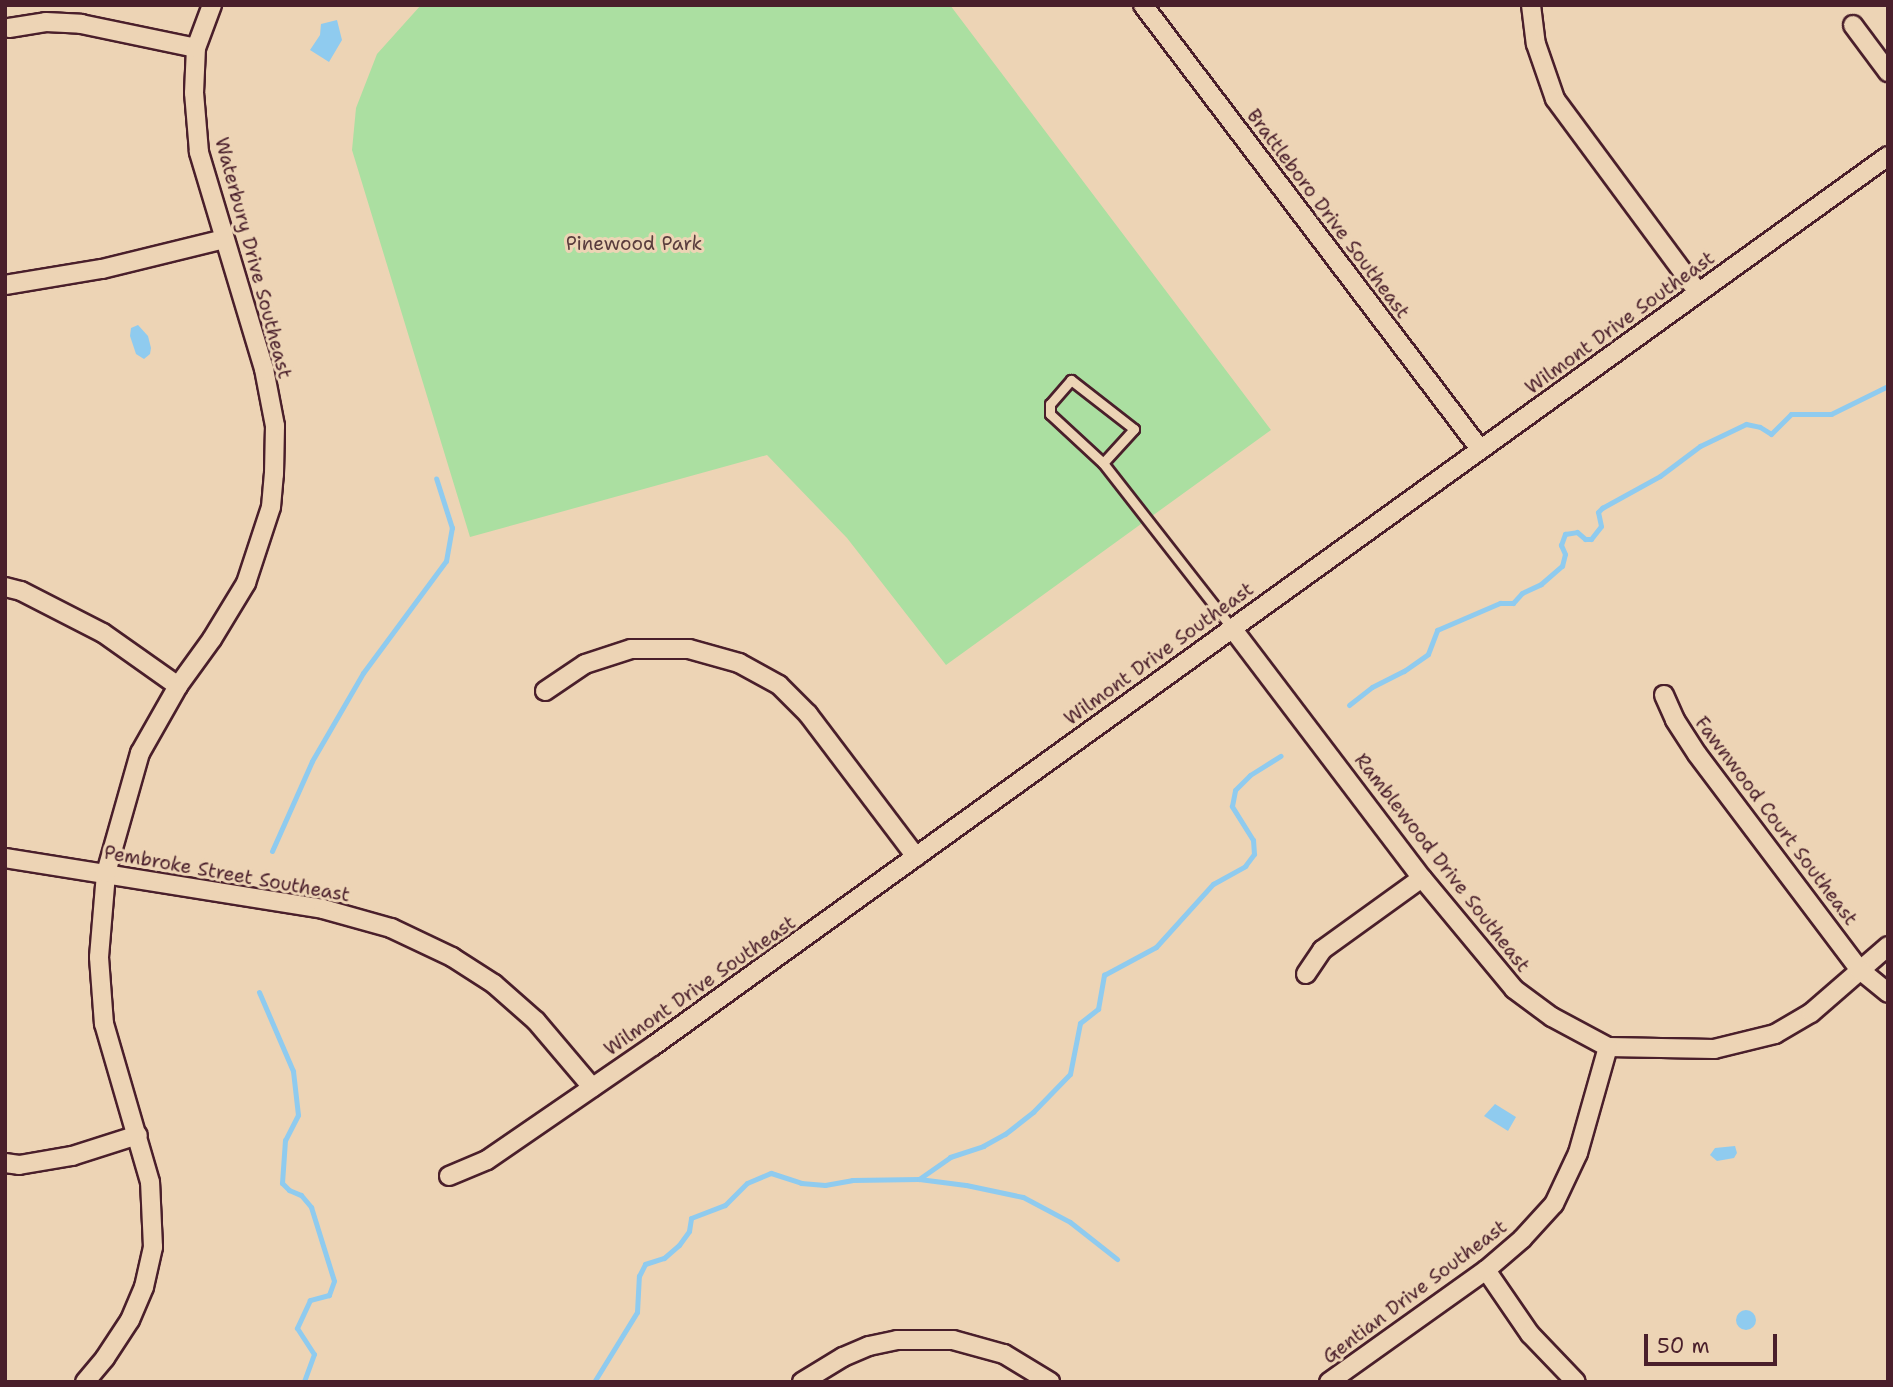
<!DOCTYPE html>
<style>
body{margin:0}
#map{position:relative;width:1893px;height:1387px;overflow:hidden;background:#edd4b5;font-family:"Shantell Sans",sans-serif}
div>[style]{position:absolute}
.green>*{inset:0;background:#abdfa1}
.water>*{inset:0;background:#8fcbef}
.round{border-radius:50%}
.stream>*{height:5px;margin:-2.5px;padding:0 2.5px;transform-origin:2.5px;border-radius:2.5px;background:#8fcbef}
.roads{filter:drop-shadow(2px 0 #4a1f2b) drop-shadow(-2px 0 #4a1f2b) drop-shadow(0 2px #4a1f2b) drop-shadow(0 -2px #4a1f2b)}
.lane>*{height:9px;margin:-4.5px;padding:0 4.5px;transform-origin:4.5px;border-radius:4.5px;background:#edd4b5}
.street>*{height:18px;margin:-9px;padding:0 9px;transform-origin:9px;border-radius:9px;background:#edd4b5}
span{translate:-50% -50%;white-space:nowrap;text-align:center;line-height:1.15;-webkit-text-stroke:6px #edd4b5;paint-order:stroke}
.street-label{font-size:19px;color:#4a1f2b}
.park-label{font-size:19px;color:#593c3d}
.frame{position:absolute;inset:0;border:7px solid #4a1f2b;pointer-events:none}
.scale{position:absolute;left:1644px;top:1334px;width:133px;height:32px;box-sizing:border-box;border:4px solid #4a1f2b;border-top:0;padding-left:9px;font-size:21px;line-height:24px;white-space:nowrap;color:#4a1f2b;-webkit-text-stroke:5px #edd4b5;paint-order:stroke}
</style>
<div id="map">
<div class="green">
<i style="clip-path:polygon(421px 5px,950px 5px,1271px 430px,946px 665px,847px 538px,767px 455px,470px 537px,352px 150px,356px 108px,377px 54px)"></i>
</div>
<div class="water">
<i style="clip-path:polygon(337px 20px,342px 40px,329px 62px,310px 50px,320px 35px,321px 24px)"></i>
<i style="clip-path:polygon(138px 325px,148px 336px,151px 348px,150px 354px,144px 359px,136px 354px,130px 336px,131px 328px)"></i>
<i style="clip-path:polygon(1495px 1104px,1516px 1117px,1508px 1131px,1484px 1116px)"></i>
<i style="clip-path:polygon(1735px 1146px,1737px 1153px,1734px 1158px,1717px 1161px,1710px 1155px,1715px 1148px)"></i>
<i class="round" style="left:1736px;top:1310px;width:20px;height:20px"></i>
</div>
<div class="stream">
<i style="left:1349px;top:705px;width:29px;rotate:-38deg"></i>
<i style="left:1372px;top:687px;width:36px;rotate:-27deg"></i>
<i style="left:1404px;top:671px;width:29px;rotate:-35deg"></i>
<i style="left:1428px;top:654px;width:26px;rotate:-69deg"></i>
<i style="left:1437px;top:630px;width:69px;rotate:-23.2deg"></i>
<i style="left:1500px;top:603px;width:13px"></i>
<i style="left:1513px;top:603px;width:13px;rotate:-48deg"></i>
<i style="left:1522px;top:593px;width:21px;rotate:-25deg"></i>
<i style="left:1541px;top:584px;width:28px;rotate:-41deg"></i>
<i style="left:1562px;top:566px;width:12px;rotate:-76deg"></i>
<i style="left:1565px;top:554px;width:10px;rotate:-114deg"></i>
<i style="left:1561px;top:545px;width:12px;rotate:-70deg"></i>
<i style="left:1565px;top:534px;width:12px;rotate:-9deg"></i>
<i style="left:1577px;top:532px;width:11px;rotate:41deg"></i>
<i style="left:1585px;top:539px;width:6px"></i>
<i style="left:1591px;top:539px;width:16px;rotate:-52deg"></i>
<i style="left:1601px;top:526px;width:14px;rotate:-102deg"></i>
<i style="left:1598px;top:512px;width:6px;rotate:-45deg"></i>
<i style="left:1602px;top:508px;width:66px;rotate:-28.9deg"></i>
<i style="left:1660px;top:476px;width:50px;rotate:-36.9deg"></i>
<i style="left:1700px;top:446px;width:51px;rotate:-25.6deg"></i>
<i style="left:1746px;top:424px;width:14px;rotate:12deg"></i>
<i style="left:1760px;top:427px;width:13px;rotate:32deg"></i>
<i style="left:1771px;top:434px;width:28px;rotate:-45deg"></i>
<i style="left:1791px;top:414px;width:40px"></i>
<i style="left:1831px;top:414px;width:64px;rotate:-26.2deg"></i>
<i style="left:272px;top:851px;width:98px;rotate:-66deg"></i>
<i style="left:312px;top:761px;width:102px;rotate:-59.9deg"></i>
<i style="left:363px;top:673px;width:139px;rotate:-53.5deg"></i>
<i style="left:446px;top:561px;width:34px;rotate:-80deg"></i>
<i style="left:452px;top:528px;width:52px;rotate:-107.7deg"></i>
<i style="left:259px;top:992px;width:86px;rotate:66.7deg"></i>
<i style="left:293px;top:1071px;width:44px;rotate:83.5deg"></i>
<i style="left:298px;top:1115px;width:28px;rotate:117deg"></i>
<i style="left:285px;top:1140px;width:43px;rotate:94deg"></i>
<i style="left:282px;top:1183px;width:10px;rotate:45deg"></i>
<i style="left:289px;top:1190px;width:13px;rotate:23deg"></i>
<i style="left:301px;top:1195px;width:16px;rotate:50deg"></i>
<i style="left:311px;top:1207px;width:77px;rotate:72.7deg"></i>
<i style="left:334px;top:1281px;width:15px;rotate:110deg"></i>
<i style="left:329px;top:1295px;width:20px;rotate:165deg"></i>
<i style="left:310px;top:1300px;width:31px;rotate:115deg"></i>
<i style="left:297px;top:1328px;width:31px;rotate:57deg"></i>
<i style="left:314px;top:1354px;width:30px;rotate:110deg"></i>
<i style="left:919px;top:1179px;width:38px;rotate:-35deg"></i>
<i style="left:950px;top:1157px;width:35px;rotate:-18deg"></i>
<i style="left:983px;top:1146px;width:25px;rotate:-29deg"></i>
<i style="left:1005px;top:1134px;width:36px;rotate:-38deg"></i>
<i style="left:1033px;top:1112px;width:53px;rotate:-45.8deg"></i>
<i style="left:1070px;top:1074px;width:52px;rotate:-78.9deg"></i>
<i style="left:1080px;top:1023px;width:23px;rotate:-38deg"></i>
<i style="left:1098px;top:1009px;width:35px;rotate:-80deg"></i>
<i style="left:1104px;top:975px;width:59px;rotate:-28.3deg"></i>
<i style="left:1156px;top:947px;width:85px;rotate:-47.9deg"></i>
<i style="left:1213px;top:884px;width:37px;rotate:-29deg"></i>
<i style="left:1245px;top:866px;width:15px;rotate:-53deg"></i>
<i style="left:1254px;top:854px;width:14px;rotate:-94deg"></i>
<i style="left:1253px;top:840px;width:40px;rotate:-122deg"></i>
<i style="left:1232px;top:806px;width:16px;rotate:-79deg"></i>
<i style="left:1235px;top:790px;width:21px;rotate:-45deg"></i>
<i style="left:1250px;top:775px;width:36px;rotate:-32deg"></i>
<i style="left:594px;top:1382px;width:82px;rotate:-58.4deg"></i>
<i style="left:637px;top:1312px;width:36px;rotate:-87deg"></i>
<i style="left:639px;top:1276px;width:13px;rotate:-63deg"></i>
<i style="left:645px;top:1264px;width:20px;rotate:-18deg"></i>
<i style="left:664px;top:1258px;width:20px;rotate:-41deg"></i>
<i style="left:679px;top:1245px;width:17px;rotate:-54deg"></i>
<i style="left:689px;top:1231px;width:13px;rotate:-81deg"></i>
<i style="left:691px;top:1218px;width:36px;rotate:-21deg"></i>
<i style="left:725px;top:1205px;width:31px;rotate:-45deg"></i>
<i style="left:747px;top:1183px;width:26px;rotate:-23deg"></i>
<i style="left:771px;top:1173px;width:32px;rotate:18deg"></i>
<i style="left:801px;top:1183px;width:24px;rotate:5deg"></i>
<i style="left:825px;top:1185px;width:27px;rotate:-10deg"></i>
<i style="left:852px;top:1180px;width:67px;rotate:-0.9deg"></i>
<i style="left:919px;top:1179px;width:47px;rotate:7.3deg"></i>
<i style="left:966px;top:1185px;width:58px;rotate:11.9deg"></i>
<i style="left:1023px;top:1197px;width:53px;rotate:28deg"></i>
<i style="left:1070px;top:1222px;width:60px;rotate:38.2deg"></i>
</div>
<div class="roads">
<div class="lane">
<i style="left:1103px;top:463px;width:46px;rotate:-47.6deg"></i>
<i style="left:1134px;top:429px;width:80px;rotate:-142.1deg"></i>
<i style="left:1071px;top:380px;width:32px;rotate:131deg"></i>
<i style="left:1050px;top:404px;width:10px;rotate:90deg"></i>
<i style="left:1050px;top:414px;width:72px;rotate:42.8deg"></i>
<i style="left:1103px;top:463px;width:209px;rotate:52deg"></i>
</div>
<div class="street">
<i style="left:1143px;top:5px;width:557px;rotate:52.8deg"></i>
<i style="left:1531px;top:5px;width:39px;rotate:83deg"></i>
<i style="left:1536px;top:44px;width:58px;rotate:70.9deg"></i>
<i style="left:1555px;top:99px;width:240px;rotate:53.5deg"></i>
<i style="left:1853px;top:25px;width:59px;rotate:53.3deg"></i>
<i style="left:9px;top:28px;width:37px;rotate:-9deg"></i>
<i style="left:46px;top:22px;width:35px;rotate:3deg"></i>
<i style="left:81px;top:24px;width:117px;rotate:11.8deg"></i>
<i style="left:5px;top:285px;width:98px;rotate:-9.4deg"></i>
<i style="left:102px;top:269px;width:126px;rotate:-13.8deg"></i>
<i style="left:5px;top:587px;width:16px;rotate:14deg"></i>
<i style="left:21px;top:591px;width:92px;rotate:27.1deg"></i>
<i style="left:103px;top:633px;width:92px;rotate:35.2deg"></i>
<i style="left:1232px;top:628px;width:314px;rotate:52.8deg"></i>
<i style="left:1422px;top:878px;width:144px;rotate:50.3deg"></i>
<i style="left:1514px;top:989px;width:47px;rotate:36.4deg"></i>
<i style="left:1552px;top:1017px;width:64px;rotate:28.2deg"></i>
<i style="left:1608px;top:1047px;width:106px;rotate:1.1deg"></i>
<i style="left:1714px;top:1049px;width:63px;rotate:-13.8deg"></i>
<i style="left:1775px;top:1034px;width:42px;rotate:-30.3deg"></i>
<i style="left:1811px;top:1013px;width:102px;rotate:-41deg"></i>
<i style="left:545px;top:691px;width:48px;rotate:-34deg"></i>
<i style="left:585px;top:664px;width:48px;rotate:-18.1deg"></i>
<i style="left:631px;top:649px;width:58px"></i>
<i style="left:689px;top:649px;width:52px;rotate:15.6deg"></i>
<i style="left:739px;top:663px;width:46px;rotate:28.8deg"></i>
<i style="left:779px;top:685px;width:41px;rotate:45deg"></i>
<i style="left:808px;top:714px;width:179px;rotate:52.9deg"></i>
<i style="left:1664px;top:695px;width:27px;rotate:66deg"></i>
<i style="left:1675px;top:720px;width:40px;rotate:57.1deg"></i>
<i style="left:1697px;top:754px;width:271px;rotate:53deg"></i>
<i style="left:1860px;top:970px;width:36px;rotate:39deg"></i>
<i style="left:5px;top:858px;width:322px;rotate:9.1deg"></i>
<i style="left:323px;top:909px;width:71px;rotate:15.6deg"></i>
<i style="left:391px;top:928px;width:68px;rotate:25.4deg"></i>
<i style="left:452px;top:957px;width:50px;rotate:32.7deg"></i>
<i style="left:494px;top:984px;width:56px;rotate:41.4deg"></i>
<i style="left:536px;top:1021px;width:87px;rotate:49.7deg"></i>
<i style="left:1306px;top:974px;width:29px;rotate:-56deg"></i>
<i style="left:1322px;top:950px;width:123px;rotate:-35.8deg"></i>
<i style="left:5px;top:1163px;width:14px;rotate:8deg"></i>
<i style="left:19px;top:1165px;width:54px;rotate:-9.6deg"></i>
<i style="left:72px;top:1156px;width:69px;rotate:-17.7deg"></i>
<i style="left:449px;top:1176px;width:41px;rotate:-22.8deg"></i>
<i style="left:487px;top:1160px;width:201px;rotate:-34.5deg"></i>
<i style="left:653px;top:1046px;width:1522px;rotate:-35.78deg"></i>
<i style="left:1486px;top:1270px;width:78px;rotate:55.5deg"></i>
<i style="left:1530px;top:1334px;width:66px;rotate:46.2deg"></i>
<i style="left:85px;top:1382px;width:31px;rotate:-50deg"></i>
<i style="left:105px;top:1358px;width:45px;rotate:-56.7deg"></i>
<i style="left:130px;top:1320px;width:36px;rotate:-67deg"></i>
<i style="left:144px;top:1287px;width:41px;rotate:-77.3deg"></i>
<i style="left:153px;top:1247px;width:65px;rotate:-92.6deg"></i>
<i style="left:150px;top:1182px;width:165px;rotate:-106.2deg"></i>
<i style="left:104px;top:1024px;width:67px;rotate:-94.3deg"></i>
<i style="left:99px;top:957px;width:84px;rotate:-85.2deg"></i>
<i style="left:106px;top:873px;width:125px;rotate:-74.2deg"></i>
<i style="left:140px;top:753px;width:77px;rotate:-60.4deg"></i>
<i style="left:178px;top:686px;width:58px;rotate:-54.1deg"></i>
<i style="left:212px;top:639px;width:66px;rotate:-58.7deg"></i>
<i style="left:246px;top:583px;width:80px;rotate:-71.8deg"></i>
<i style="left:271px;top:507px;width:33px;rotate:-85deg"></i>
<i style="left:274px;top:474px;width:48px;rotate:-88.8deg"></i>
<i style="left:275px;top:426px;width:58px;rotate:-100.9deg"></i>
<i style="left:264px;top:369px;width:227px;rotate:-106.7deg"></i>
<i style="left:199px;top:152px;width:59px;rotate:-94.8deg"></i>
<i style="left:194px;top:93px;width:45px;rotate:-87.5deg"></i>
<i style="left:196px;top:48px;width:46px;rotate:-69.6deg"></i>
<i style="left:802px;top:1382px;width:48px;rotate:-31.4deg"></i>
<i style="left:843px;top:1357px;width:28px;rotate:-23deg"></i>
<i style="left:869px;top:1346px;width:29px;rotate:-12deg"></i>
<i style="left:897px;top:1340px;width:56px"></i>
<i style="left:953px;top:1340px;width:53px;rotate:15.4deg"></i>
<i style="left:1004px;top:1354px;width:54px;rotate:31.3deg"></i>
<i style="left:1329px;top:1382px;width:193px;rotate:-35.5deg"></i>
<i style="left:1486px;top:1270px;width:48px;rotate:-40.7deg"></i>
<i style="left:1522px;top:1239px;width:47px;rotate:-47.6deg"></i>
<i style="left:1554px;top:1204px;width:56px;rotate:-64.8deg"></i>
<i style="left:1578px;top:1153px;width:110px;rotate:-74.2deg"></i>
</div>
</div>
<div class="street-label">
<span style="left:1328px;top:214px;rotate:53deg">Brattleboro Drive Southeast</span>
<span style="left:253px;top:258px;rotate:75deg">Waterbury Drive Southeast</span>
<span style="left:1620px;top:323px;rotate:-36deg">Wilmont Drive Southeast</span>
<span style="left:1159px;top:654px;rotate:-36deg">Wilmont Drive Southeast</span>
<span style="left:1776px;top:821px;rotate:53deg">Fawnwood Court Southeast</span>
<span style="left:1442px;top:863px;rotate:52deg">Ramblewood Drive Southeast</span>
<span style="left:227px;top:874px;rotate:10deg">Pembroke Street Southeast</span>
<span style="left:700px;top:986px;rotate:-35deg">Wilmont Drive Southeast</span>
<span style="left:1415px;top:1292px;rotate:-37deg">Gentian Drive Southeast</span>
</div>
<div class="park-label">
<span style="left:634px;top:244px">Pinewood Park</span>
</div>
<div class="frame"></div>
<div class="scale">50 m</div>
</div>
